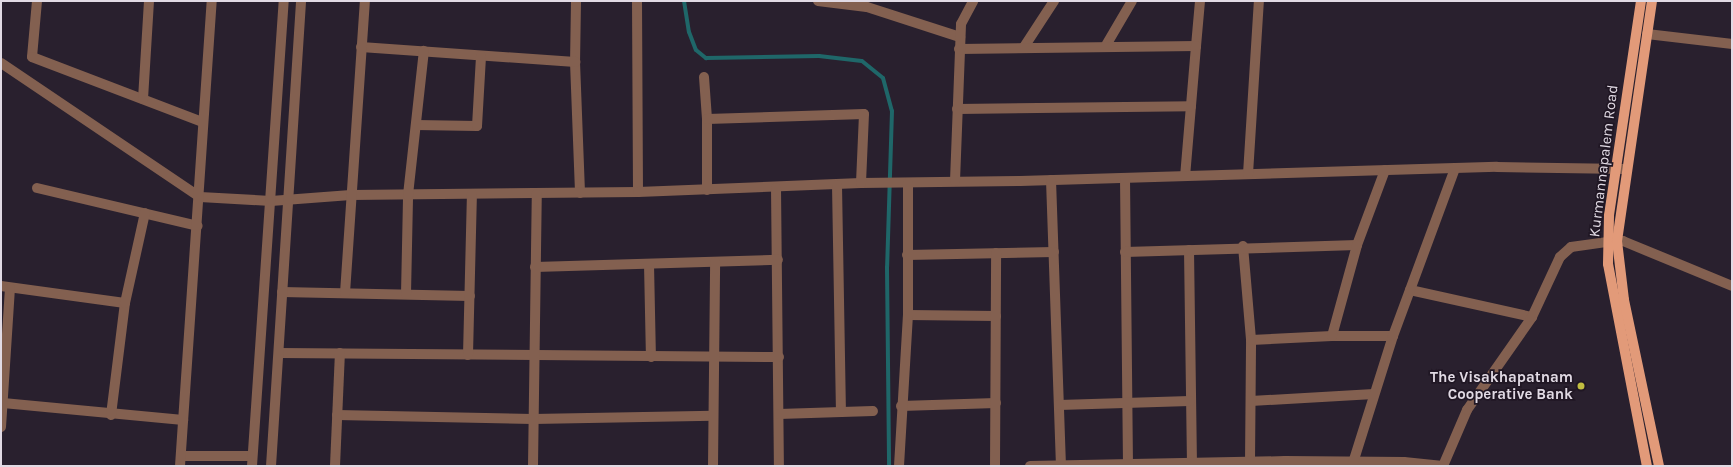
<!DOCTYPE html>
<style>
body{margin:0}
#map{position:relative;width:1733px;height:467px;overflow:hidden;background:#29202e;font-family:Karla,sans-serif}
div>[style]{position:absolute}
.stream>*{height:4px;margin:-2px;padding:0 2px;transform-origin:2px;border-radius:2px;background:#1f6769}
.minor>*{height:10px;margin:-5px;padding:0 5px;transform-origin:5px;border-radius:5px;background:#836050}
.major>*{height:10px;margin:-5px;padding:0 5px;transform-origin:5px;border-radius:5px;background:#e29a79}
.dots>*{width:11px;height:11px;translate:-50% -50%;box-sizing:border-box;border:2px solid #201724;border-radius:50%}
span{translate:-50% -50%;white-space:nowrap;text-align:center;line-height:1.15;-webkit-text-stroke:3.5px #201724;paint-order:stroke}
.street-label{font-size:15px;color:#e1dae4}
.poi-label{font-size:15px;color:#e1dae4;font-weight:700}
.right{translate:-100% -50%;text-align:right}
.frame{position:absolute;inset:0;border:2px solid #e1dae4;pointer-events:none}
</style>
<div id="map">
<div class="stream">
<i style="left:684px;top:1px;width:31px;rotate:81deg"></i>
<i style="left:689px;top:32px;width:19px;rotate:69deg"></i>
<i style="left:696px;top:50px;width:13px;rotate:39deg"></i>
<i style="left:706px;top:58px;width:113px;rotate:-1deg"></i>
<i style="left:819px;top:56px;width:43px;rotate:6.6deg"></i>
<i style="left:862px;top:61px;width:27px;rotate:39deg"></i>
<i style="left:883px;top:78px;width:34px;rotate:75deg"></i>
<i style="left:892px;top:111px;width:156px;rotate:91.8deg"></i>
<i style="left:887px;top:267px;width:199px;rotate:89.4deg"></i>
</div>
<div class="minor">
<i style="left:37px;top:1px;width:56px;rotate:95.1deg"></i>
<i style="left:32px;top:57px;width:182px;rotate:20.9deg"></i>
<i style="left:576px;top:1px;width:61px;rotate:90.9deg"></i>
<i style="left:575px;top:62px;width:131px;rotate:87.8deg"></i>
<i style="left:637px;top:1px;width:191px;rotate:89.7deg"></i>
<i style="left:818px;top:1px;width:49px;rotate:7deg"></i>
<i style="left:867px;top:7px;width:98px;rotate:17.9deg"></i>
<i style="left:1647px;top:34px;width:86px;rotate:6.7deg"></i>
<i style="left:1196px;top:46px;width:45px;rotate:-84.9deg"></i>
<i style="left:361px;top:47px;width:215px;rotate:4deg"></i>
<i style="left:1024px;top:47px;width:55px;rotate:-56.9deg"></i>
<i style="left:1105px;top:47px;width:53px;rotate:-59.6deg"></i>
<i style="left:959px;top:49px;width:237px;rotate:-0.7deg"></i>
<i style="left:1196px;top:46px;width:130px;rotate:94.8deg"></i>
<i style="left:1px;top:63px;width:240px;rotate:34deg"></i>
<i style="left:200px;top:197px;width:71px;rotate:3.2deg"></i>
<i style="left:271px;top:201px;width:80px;rotate:-4.3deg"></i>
<i style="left:351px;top:195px;width:287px;rotate:-0.6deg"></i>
<i style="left:638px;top:192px;width:223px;rotate:-2.3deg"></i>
<i style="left:861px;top:183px;width:159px;rotate:-0.7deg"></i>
<i style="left:1020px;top:181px;width:477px;rotate:-1.7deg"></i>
<i style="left:1497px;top:167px;width:129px;rotate:0.9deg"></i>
<i style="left:704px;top:77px;width:42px;rotate:85.9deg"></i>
<i style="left:143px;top:99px;width:98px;rotate:-86.5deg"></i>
<i style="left:957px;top:109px;width:234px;rotate:-0.7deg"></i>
<i style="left:416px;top:125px;width:61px;rotate:0.9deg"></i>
<i style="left:477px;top:126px;width:70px;rotate:-86.7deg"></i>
<i style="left:1248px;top:174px;width:173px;rotate:-86.4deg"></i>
<i style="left:1125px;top:178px;width:286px;rotate:89.4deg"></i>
<i style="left:1051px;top:180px;width:286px;rotate:88deg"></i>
<i style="left:955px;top:181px;width:157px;rotate:-87.8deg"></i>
<i style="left:961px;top:24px;width:26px;rotate:-62deg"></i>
<i style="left:837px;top:185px;width:227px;rotate:89deg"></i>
<i style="left:37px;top:188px;width:165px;rotate:13.3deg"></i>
<i style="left:776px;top:188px;width:278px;rotate:89.4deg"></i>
<i style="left:707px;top:190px;width:71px;rotate:-90deg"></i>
<i style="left:707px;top:119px;width:157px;rotate:-1.8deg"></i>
<i style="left:864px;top:114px;width:69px;rotate:92.5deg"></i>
<i style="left:1617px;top:241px;width:6px"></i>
<i style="left:1623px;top:241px;width:118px;rotate:22.4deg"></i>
<i style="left:1243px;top:246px;width:94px;rotate:85.1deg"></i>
<i style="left:1189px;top:250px;width:213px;rotate:89.2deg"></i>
<i style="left:1125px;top:252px;width:232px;rotate:-1.7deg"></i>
<i style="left:1357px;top:245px;width:80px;rotate:-69.5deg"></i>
<i style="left:907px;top:255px;width:147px;rotate:-1.2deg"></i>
<i style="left:649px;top:264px;width:93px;rotate:88.8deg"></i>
<i style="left:535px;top:267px;width:243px;rotate:-1.7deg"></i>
<i style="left:1px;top:286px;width:125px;rotate:7.8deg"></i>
<i style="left:1410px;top:290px;width:125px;rotate:12.5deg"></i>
<i style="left:282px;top:292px;width:188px;rotate:1.2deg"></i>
<i style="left:345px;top:293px;width:293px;rotate:-86.1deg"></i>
<i style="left:406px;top:294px;width:99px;rotate:-88.8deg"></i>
<i style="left:408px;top:195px;width:145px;rotate:-83.7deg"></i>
<i style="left:908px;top:315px;width:88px;rotate:0.7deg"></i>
<i style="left:1332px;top:336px;width:61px"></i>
<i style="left:279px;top:353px;width:500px;rotate:0.46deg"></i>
<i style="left:468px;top:355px;width:161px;rotate:-88.6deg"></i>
<i style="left:1251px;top:401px;width:123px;rotate:-3.3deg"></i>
<i style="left:3px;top:403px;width:181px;rotate:5.4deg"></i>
<i style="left:1059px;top:405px;width:131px;rotate:-1.7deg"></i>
<i style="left:901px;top:406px;width:95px;rotate:-1.8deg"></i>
<i style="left:779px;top:414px;width:94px;rotate:-1.8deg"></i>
<i style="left:111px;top:415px;width:113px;rotate:-82.9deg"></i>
<i style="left:125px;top:303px;width:92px;rotate:-77.5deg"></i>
<i style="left:337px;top:415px;width:196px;rotate:1.2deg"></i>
<i style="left:533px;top:419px;width:180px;rotate:-1deg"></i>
<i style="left:1px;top:427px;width:139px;rotate:-86.3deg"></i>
<i style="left:181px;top:456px;width:71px"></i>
<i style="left:1250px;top:462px;width:122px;rotate:-89.5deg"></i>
<i style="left:1251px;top:340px;width:81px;rotate:-2.8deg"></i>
<i style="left:1332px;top:336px;width:94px;rotate:-74.6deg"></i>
<i style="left:180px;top:466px;width:466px;rotate:-86.1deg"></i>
<i style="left:252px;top:466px;width:466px;rotate:-86.1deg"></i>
<i style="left:271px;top:466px;width:466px;rotate:-86.3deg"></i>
<i style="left:335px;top:466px;width:113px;rotate:-87.5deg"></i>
<i style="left:533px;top:466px;width:272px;rotate:-89.2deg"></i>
<i style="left:713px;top:466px;width:204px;rotate:-89.4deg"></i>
<i style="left:899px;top:466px;width:151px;rotate:-86.6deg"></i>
<i style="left:908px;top:315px;width:132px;rotate:-90deg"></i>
<i style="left:995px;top:466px;width:213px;rotate:-89.7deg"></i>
<i style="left:1030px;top:466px;width:255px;rotate:-1.1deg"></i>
<i style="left:1285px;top:461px;width:119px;rotate:0.5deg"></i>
<i style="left:1404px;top:462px;width:39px;rotate:6deg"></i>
<i style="left:1352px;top:466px;width:136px;rotate:-72.5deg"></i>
<i style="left:1393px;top:336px;width:179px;rotate:-69.7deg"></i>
<i style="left:1443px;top:466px;width:61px;rotate:-66.8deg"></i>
<i style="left:1467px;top:410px;width:113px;rotate:-55deg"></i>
<i style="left:1532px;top:317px;width:66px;rotate:-65deg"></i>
<i style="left:1560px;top:257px;width:15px;rotate:-42deg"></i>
<i style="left:1571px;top:247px;width:37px;rotate:-8deg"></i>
</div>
<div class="major">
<i style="left:1641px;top:1px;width:217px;rotate:98.5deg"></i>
<i style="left:1609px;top:216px;width:48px;rotate:91.2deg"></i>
<i style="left:1608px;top:264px;width:206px;rotate:79.1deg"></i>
<i style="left:1652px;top:1px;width:243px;rotate:98.3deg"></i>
<i style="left:1617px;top:241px;width:59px;rotate:83.2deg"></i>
<i style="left:1624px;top:300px;width:170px;rotate:78.1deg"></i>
</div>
<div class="dots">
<i style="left:1581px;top:386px;background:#c1bd40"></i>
</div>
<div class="street-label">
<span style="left:1604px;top:161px;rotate:-83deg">Kurmannapalem Road</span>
</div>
<div class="poi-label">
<span class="right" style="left:1573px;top:386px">The Visakhapatnam<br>Cooperative Bank</span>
</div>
<div class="frame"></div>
</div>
